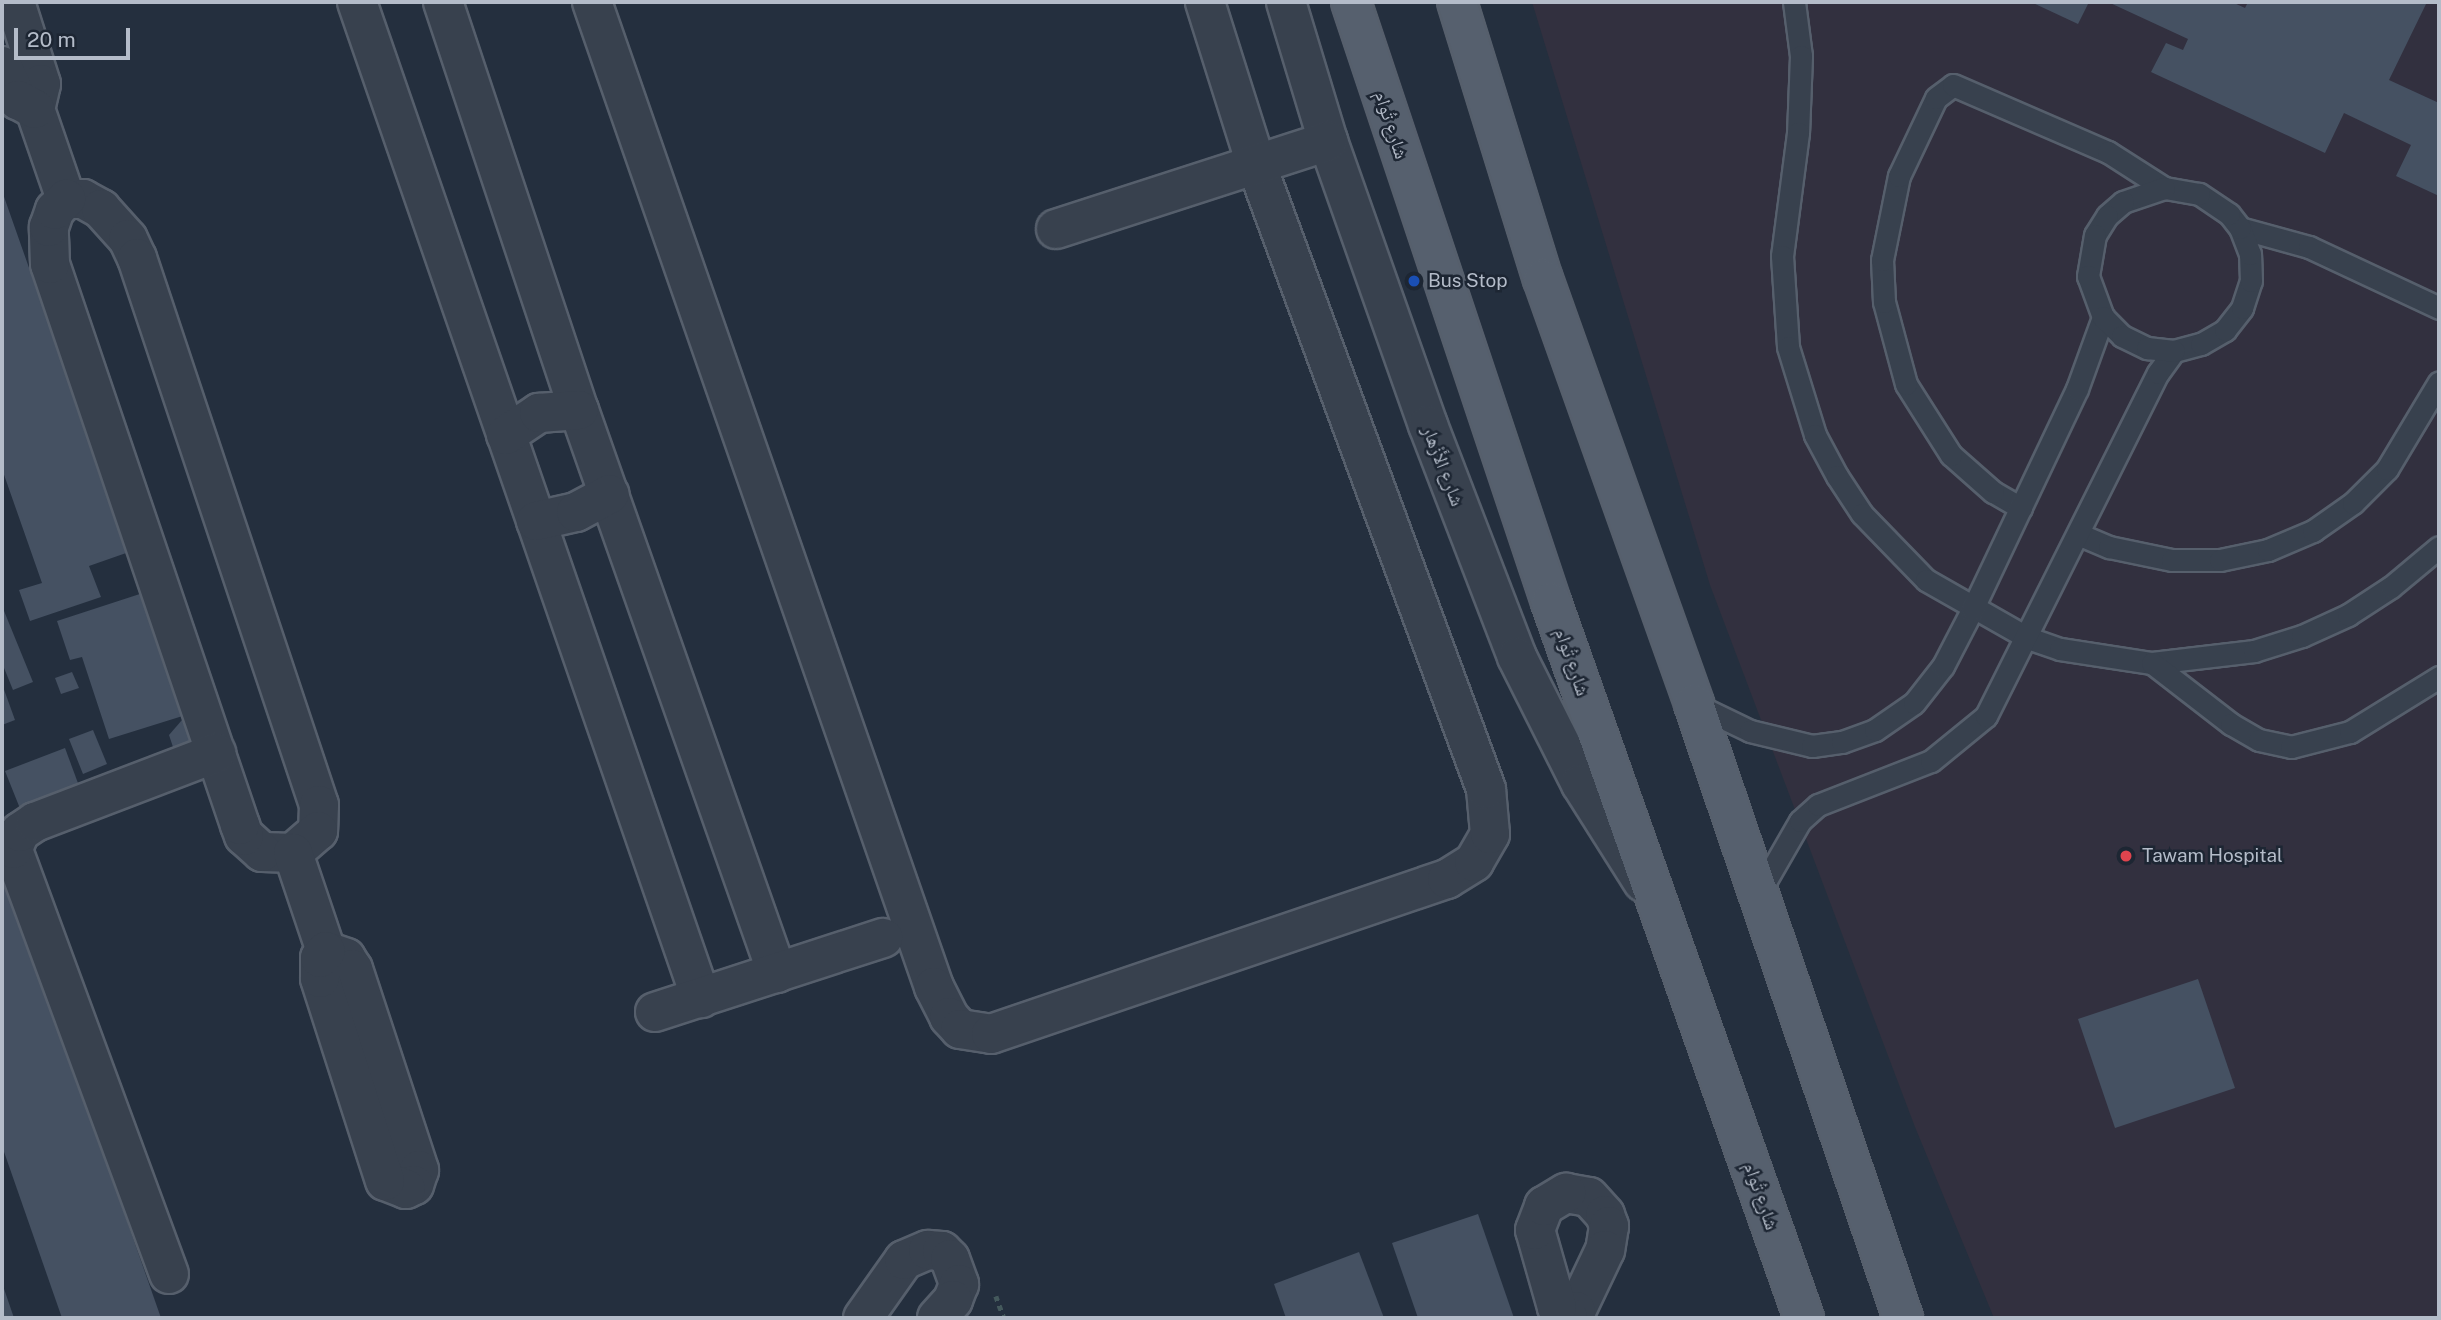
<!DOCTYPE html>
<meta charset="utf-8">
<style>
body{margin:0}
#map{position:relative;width:2441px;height:1320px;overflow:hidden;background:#242f3e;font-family:"Public Sans","Noto Naskh Arabic",sans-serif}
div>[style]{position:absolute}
.medical>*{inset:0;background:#32303f}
.building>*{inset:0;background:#455162}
.path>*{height:4.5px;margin-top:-2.25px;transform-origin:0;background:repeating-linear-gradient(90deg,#44595c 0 5px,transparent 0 10px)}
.roads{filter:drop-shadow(2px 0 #565f6c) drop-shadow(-2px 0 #565f6c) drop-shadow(0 2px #565f6c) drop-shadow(0 -2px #565f6c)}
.service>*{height:21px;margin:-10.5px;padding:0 10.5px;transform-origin:10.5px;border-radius:10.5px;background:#38414e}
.minor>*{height:38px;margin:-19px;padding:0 19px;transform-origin:19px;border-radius:19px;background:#38414e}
.primary>*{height:38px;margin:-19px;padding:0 19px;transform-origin:19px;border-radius:19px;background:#56606e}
.dots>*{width:19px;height:19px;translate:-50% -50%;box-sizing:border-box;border:4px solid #1d2633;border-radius:50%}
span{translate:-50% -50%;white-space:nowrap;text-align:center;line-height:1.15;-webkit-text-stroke:5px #1d2633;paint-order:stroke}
.street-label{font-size:19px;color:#b4bcc9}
.poi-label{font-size:19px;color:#b4bcc9}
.left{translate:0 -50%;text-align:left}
.frame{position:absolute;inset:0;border:4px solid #b4bcc9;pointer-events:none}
.scale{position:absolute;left:14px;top:28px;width:116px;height:32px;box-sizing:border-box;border:4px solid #b4bcc9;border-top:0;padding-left:9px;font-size:21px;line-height:24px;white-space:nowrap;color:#b4bcc9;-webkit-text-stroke:5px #1d2633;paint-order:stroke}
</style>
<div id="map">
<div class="medical">
<i style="clip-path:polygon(1532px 2px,2439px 2px,2439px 1318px,1994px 1318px,1915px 1127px,1710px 585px)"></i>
</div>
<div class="building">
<i style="clip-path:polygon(2031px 2px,2089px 2px,2078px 24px)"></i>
<i style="clip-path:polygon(2108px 2px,2232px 2px,2245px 8px,2248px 2px,2427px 2px,2389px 80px,2439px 103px,2439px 196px,2396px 176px,2411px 145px,2344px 113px,2325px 153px,2151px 72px,2166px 43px,2183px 50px,2188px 39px)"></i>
<i style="clip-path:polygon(2px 191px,129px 552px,89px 566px,101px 597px,30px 621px,19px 590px,42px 583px,2px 469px)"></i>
<i style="clip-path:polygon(149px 591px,189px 714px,109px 739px,82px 657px,70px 660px,57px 621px)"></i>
<i style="clip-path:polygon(2px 606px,33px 682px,13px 690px,2px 663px)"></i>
<i style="clip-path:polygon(72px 672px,79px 688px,61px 694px,55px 678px)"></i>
<i style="clip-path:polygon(2px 684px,15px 720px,2px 725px)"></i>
<i style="clip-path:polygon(182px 720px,192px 720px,203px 752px,175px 753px,169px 735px)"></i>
<i style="clip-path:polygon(93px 730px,107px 764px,83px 774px,69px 739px)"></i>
<i style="clip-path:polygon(65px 748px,82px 794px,23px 816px,5px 771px)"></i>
<i style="clip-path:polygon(2px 864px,161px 1318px,62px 1318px,2px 1146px)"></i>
<i style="clip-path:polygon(2198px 979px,2235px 1088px,2115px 1128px,2078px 1019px)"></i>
<i style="clip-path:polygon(1478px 1214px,1514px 1318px,1418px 1318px,1392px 1243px)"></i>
<i style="clip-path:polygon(1359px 1252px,1384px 1318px,1286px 1318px,1274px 1284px)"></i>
<i style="clip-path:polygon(2px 1283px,14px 1318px,2px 1318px)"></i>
</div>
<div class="path">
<i style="left:996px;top:1296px;width:23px;rotate:70deg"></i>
<i style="left:1181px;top:1318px;width:4px"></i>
</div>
<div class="roads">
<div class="service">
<i style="left:1794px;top:2px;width:54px;rotate:82.6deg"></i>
<i style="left:1801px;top:56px;width:77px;rotate:92.2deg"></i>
<i style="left:1798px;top:133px;width:124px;rotate:97.4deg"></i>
<i style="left:1782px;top:256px;width:91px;rotate:86.2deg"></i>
<i style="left:1788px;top:347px;width:92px;rotate:72.9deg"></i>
<i style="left:1815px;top:435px;width:47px;rotate:61.8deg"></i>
<i style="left:1837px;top:476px;width:45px;rotate:56.7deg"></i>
<i style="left:1862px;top:514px;width:92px;rotate:45.9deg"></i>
<i style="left:1926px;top:580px;width:117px;rotate:29.6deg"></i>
<i style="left:2028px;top:638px;width:34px;rotate:19deg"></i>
<i style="left:2060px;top:649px;width:93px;rotate:8.7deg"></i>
<i style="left:2152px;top:663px;width:103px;rotate:-6.7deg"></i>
<i style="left:2254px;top:651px;width:50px;rotate:-17.4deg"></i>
<i style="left:2302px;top:636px;width:51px;rotate:-24.5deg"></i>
<i style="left:2348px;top:615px;width:51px;rotate:-33.1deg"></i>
<i style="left:2391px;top:587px;width:62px;rotate:-39.8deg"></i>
<i style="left:2240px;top:228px;width:72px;rotate:15.4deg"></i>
<i style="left:2309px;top:247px;width:144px;rotate:25.1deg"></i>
<i style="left:2021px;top:508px;width:32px;rotate:-150deg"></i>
<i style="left:1993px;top:492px;width:56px;rotate:-138.6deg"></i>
<i style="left:1951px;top:455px;width:84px;rotate:-122.4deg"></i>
<i style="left:1906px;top:384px;width:85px;rotate:-105deg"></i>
<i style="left:1884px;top:302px;width:42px;rotate:-92.7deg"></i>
<i style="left:1882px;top:260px;width:86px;rotate:-78.6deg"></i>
<i style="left:1899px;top:176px;width:86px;rotate:-64.6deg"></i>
<i style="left:1936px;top:98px;width:21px;rotate:-37deg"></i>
<i style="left:1953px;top:85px;width:169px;rotate:23.4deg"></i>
<i style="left:2108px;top:152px;width:67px;rotate:32.7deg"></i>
<i style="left:2078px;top:534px;width:34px;rotate:23deg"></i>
<i style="left:2109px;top:547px;width:64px;rotate:11.7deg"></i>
<i style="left:2172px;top:560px;width:48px"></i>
<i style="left:2220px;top:560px;width:49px;rotate:-11.8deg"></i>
<i style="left:2268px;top:550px;width:49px;rotate:-22.9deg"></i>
<i style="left:2313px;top:531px;width:49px;rotate:-35deg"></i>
<i style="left:2353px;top:503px;width:48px;rotate:-45deg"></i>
<i style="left:2387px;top:469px;width:101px;rotate:-59.1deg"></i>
<i style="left:2152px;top:663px;width:100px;rotate:37.7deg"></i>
<i style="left:2231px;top:724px;width:32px;rotate:30deg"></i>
<i style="left:2259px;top:740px;width:33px;rotate:12deg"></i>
<i style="left:2291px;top:747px;width:61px;rotate:-14.3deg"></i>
<i style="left:2350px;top:732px;width:105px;rotate:-31.7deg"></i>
<i style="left:1694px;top:704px;width:62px;rotate:25.7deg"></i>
<i style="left:1750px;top:731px;width:64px;rotate:13.6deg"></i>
<i style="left:1812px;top:746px;width:30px;rotate:-8deg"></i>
<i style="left:1842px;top:742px;width:35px;rotate:-20deg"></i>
<i style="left:1875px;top:730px;width:47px;rotate:-34.7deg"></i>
<i style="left:1914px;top:703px;width:47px;rotate:-51.9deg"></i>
<i style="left:1943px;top:666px;width:63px;rotate:-62.6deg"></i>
<i style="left:1972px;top:610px;width:245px;rotate:-64.6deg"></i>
<i style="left:2077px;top:389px;width:77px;rotate:-70.1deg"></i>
<i style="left:1758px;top:894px;width:84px;rotate:-60.1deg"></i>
<i style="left:1800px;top:821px;width:24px;rotate:-42deg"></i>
<i style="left:1818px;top:805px;width:121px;rotate:-21.3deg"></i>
<i style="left:1931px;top:761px;width:71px;rotate:-39.3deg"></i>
<i style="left:1986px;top:716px;width:384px;rotate:-63.4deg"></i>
<i style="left:2158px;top:373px;width:27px;rotate:-54deg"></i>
<i style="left:2174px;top:351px;width:28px;rotate:-15deg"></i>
<i style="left:2201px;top:344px;width:28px;rotate:-30deg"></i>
<i style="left:2225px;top:330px;width:28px;rotate:-52deg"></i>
<i style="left:2242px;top:308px;width:28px;rotate:-72deg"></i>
<i style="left:2251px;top:281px;width:27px;rotate:-92deg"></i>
<i style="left:2250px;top:254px;width:28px;rotate:-111deg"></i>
<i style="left:2240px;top:228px;width:18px;rotate:-128deg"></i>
<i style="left:2229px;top:214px;width:36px;rotate:-146deg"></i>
<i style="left:2199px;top:194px;width:36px;rotate:-170deg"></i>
<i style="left:2164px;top:188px;width:43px;rotate:161.1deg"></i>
<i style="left:2123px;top:202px;width:21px;rotate:139deg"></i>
<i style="left:2107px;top:216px;width:22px;rotate:122deg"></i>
<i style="left:2095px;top:235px;width:42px;rotate:99.7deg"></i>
<i style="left:2088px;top:276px;width:44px;rotate:69.9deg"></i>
<i style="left:2103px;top:317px;width:27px;rotate:45deg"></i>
<i style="left:2122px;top:336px;width:28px;rotate:26deg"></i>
<i style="left:2147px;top:348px;width:27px;rotate:6deg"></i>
</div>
<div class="minor">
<i style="left:15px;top:2px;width:86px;rotate:72.4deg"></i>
<i style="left:41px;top:84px;width:26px;rotate:103deg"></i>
<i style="left:35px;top:109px;width:95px;rotate:71deg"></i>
<i style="left:357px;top:2px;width:1054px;rotate:70.95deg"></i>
<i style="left:443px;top:2px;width:430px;rotate:71.6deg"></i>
<i style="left:579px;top:410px;width:597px;rotate:70.62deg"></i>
<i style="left:592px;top:2px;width:1043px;rotate:70.85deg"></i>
<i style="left:934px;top:987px;width:34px;rotate:63deg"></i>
<i style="left:949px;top:1017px;width:16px;rotate:47deg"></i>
<i style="left:960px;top:1029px;width:31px;rotate:9deg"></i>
<i style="left:991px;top:1034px;width:482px;rotate:-18.8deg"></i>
<i style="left:1447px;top:879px;width:32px;rotate:-32deg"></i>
<i style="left:1474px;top:862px;width:32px;rotate:-60deg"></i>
<i style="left:1490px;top:834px;width:45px;rotate:-95.1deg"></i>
<i style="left:1486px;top:789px;width:666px;rotate:-110.2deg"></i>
<i style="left:1256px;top:164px;width:170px;rotate:-107.5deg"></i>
<i style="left:1286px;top:2px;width:145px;rotate:73.2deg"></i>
<i style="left:1328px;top:141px;width:301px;rotate:70.6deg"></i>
<i style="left:1428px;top:425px;width:248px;rotate:69deg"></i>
<i style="left:1517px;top:657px;width:142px;rotate:63.3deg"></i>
<i style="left:1581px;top:784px;width:116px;rotate:57.7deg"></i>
<i style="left:2px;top:66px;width:38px;rotate:65deg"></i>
<i style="left:18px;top:100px;width:19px;rotate:28deg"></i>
<i style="left:66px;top:199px;width:17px"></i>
<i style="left:83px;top:199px;width:21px;rotate:29deg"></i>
<i style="left:101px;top:209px;width:40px;rotate:48deg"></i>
<i style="left:128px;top:239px;width:21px;rotate:65deg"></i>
<i style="left:137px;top:258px;width:576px;rotate:71.6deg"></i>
<i style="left:319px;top:805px;width:26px;rotate:92deg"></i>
<i style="left:318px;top:831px;width:33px;rotate:139deg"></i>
<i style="left:293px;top:853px;width:31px;rotate:-178deg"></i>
<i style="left:262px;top:852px;width:24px;rotate:-138deg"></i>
<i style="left:244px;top:836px;width:12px;rotate:-110deg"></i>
<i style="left:240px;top:825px;width:592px;rotate:-108.71deg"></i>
<i style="left:50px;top:264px;width:37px;rotate:-92deg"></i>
<i style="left:49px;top:227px;width:18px;rotate:-71deg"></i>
<i style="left:55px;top:210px;width:16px;rotate:-45deg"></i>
<i style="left:1056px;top:229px;width:286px;rotate:-17.9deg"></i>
<i style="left:506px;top:435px;width:40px;rotate:-34deg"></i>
<i style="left:539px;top:413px;width:40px;rotate:-4.3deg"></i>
<i style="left:536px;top:521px;width:41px;rotate:-12.7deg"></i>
<i style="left:576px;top:512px;width:38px;rotate:-28deg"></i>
<i style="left:293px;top:853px;width:103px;rotate:71.4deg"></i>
<i style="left:326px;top:951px;width:21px;rotate:19deg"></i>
<i style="left:346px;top:958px;width:13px;rotate:58deg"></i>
<i style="left:353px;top:969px;width:212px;rotate:71.8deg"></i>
<i style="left:419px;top:1170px;width:16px;rotate:108deg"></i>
<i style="left:414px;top:1185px;width:9px;rotate:153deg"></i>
<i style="left:406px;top:1189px;width:22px;rotate:-159deg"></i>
<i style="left:385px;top:1181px;width:213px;rotate:-107.8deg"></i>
<i style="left:320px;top:978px;width:20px;rotate:-90deg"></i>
<i style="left:320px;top:958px;width:9px;rotate:-49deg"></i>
<i style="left:655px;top:1012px;width:240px;rotate:-18deg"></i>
<i style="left:1566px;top:1193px;width:23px;rotate:10deg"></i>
<i style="left:1589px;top:1197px;width:24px;rotate:48deg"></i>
<i style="left:1605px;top:1215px;width:12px;rotate:70deg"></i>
<i style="left:1609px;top:1226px;width:24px;rotate:99deg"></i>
<i style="left:1605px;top:1250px;width:68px;rotate:115.4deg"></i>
<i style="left:1576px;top:1311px;width:10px;rotate:143deg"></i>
<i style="left:1568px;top:1317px;width:15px;rotate:-138deg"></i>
<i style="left:1557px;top:1307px;width:80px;rotate:-105.9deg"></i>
<i style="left:1535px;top:1230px;width:26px;rotate:-69deg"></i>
<i style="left:1544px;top:1206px;width:26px;rotate:-31deg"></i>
<i style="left:169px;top:1274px;width:453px;rotate:-110.2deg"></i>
<i style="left:13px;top:849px;width:18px;rotate:-68deg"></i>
<i style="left:20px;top:832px;width:18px;rotate:-34deg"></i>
<i style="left:35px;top:822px;width:194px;rotate:-20.9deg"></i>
<i style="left:863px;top:1318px;width:71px;rotate:-54.7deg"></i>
<i style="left:904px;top:1260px;width:26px;rotate:-23deg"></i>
<i style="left:928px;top:1250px;width:14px;rotate:4deg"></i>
<i style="left:942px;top:1251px;width:11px;rotate:45deg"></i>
<i style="left:950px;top:1259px;width:27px;rotate:70deg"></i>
<i style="left:959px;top:1284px;width:17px;rotate:111deg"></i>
<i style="left:953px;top:1300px;width:24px;rotate:132deg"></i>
</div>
<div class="primary">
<i style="left:1351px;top:2px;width:632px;rotate:71.57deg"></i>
<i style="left:1551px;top:602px;width:759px;rotate:70.54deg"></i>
<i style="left:1457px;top:2px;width:290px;rotate:72.8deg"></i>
<i style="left:1543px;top:279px;width:451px;rotate:70.4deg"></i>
<i style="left:1694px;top:704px;width:649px;rotate:71.2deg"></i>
</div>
</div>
<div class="dots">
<i style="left:1414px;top:281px;background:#1a4fb4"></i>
<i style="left:2126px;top:856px;background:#e0444e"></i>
</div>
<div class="street-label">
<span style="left:1391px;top:125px;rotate:72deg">شارع تُوام</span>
<span style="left:1443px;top:466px;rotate:69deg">شارع الأَزْهار</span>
<span style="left:1572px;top:662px;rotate:71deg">شارع تُوام</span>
<span style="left:1761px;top:1196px;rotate:71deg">شارع تُوام</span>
</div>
<div class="poi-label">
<span class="left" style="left:1428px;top:281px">Bus Stop</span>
<span class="left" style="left:2142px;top:856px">Tawam Hospital</span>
</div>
<div class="frame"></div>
<div class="scale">20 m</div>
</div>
